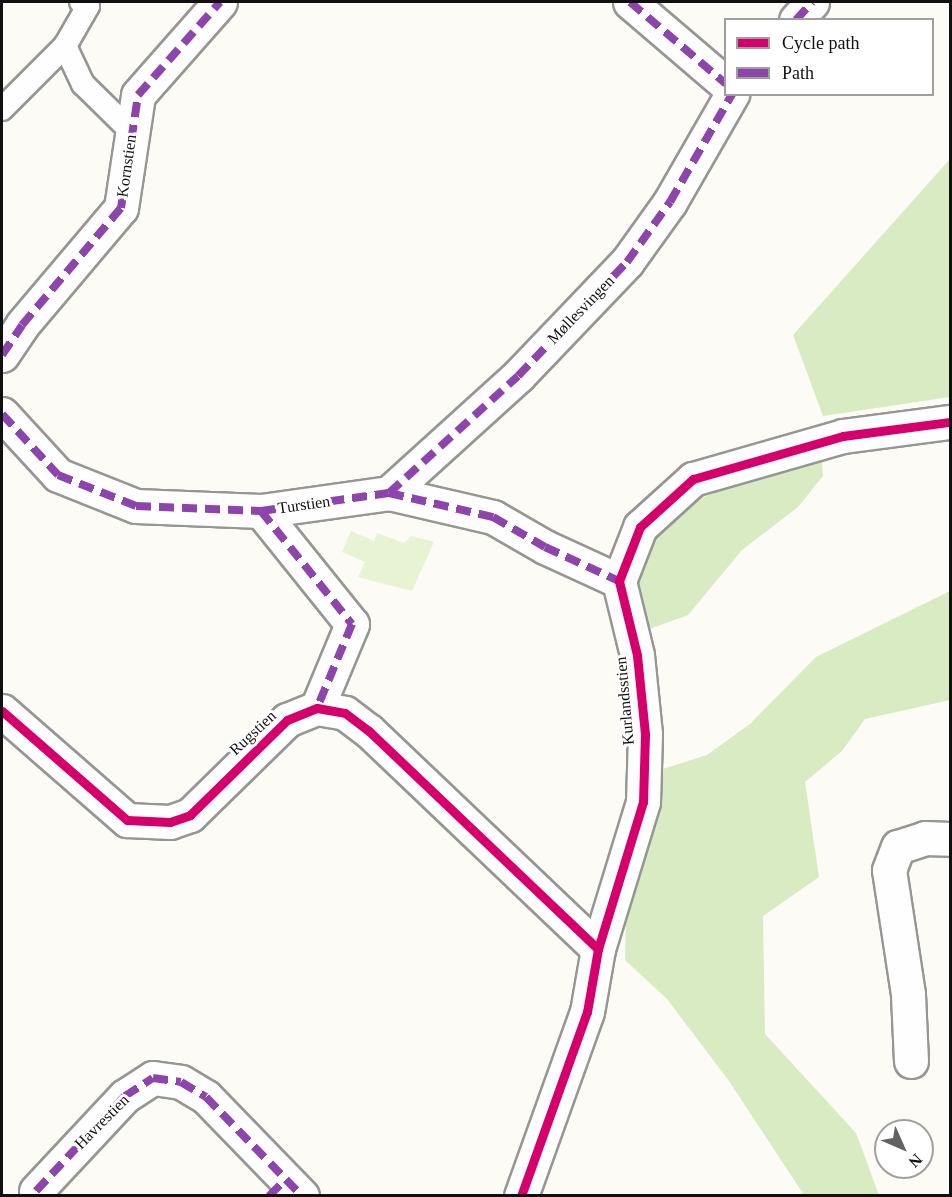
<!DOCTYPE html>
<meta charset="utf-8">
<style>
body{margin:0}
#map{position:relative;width:952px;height:1197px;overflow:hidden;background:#fcfbf6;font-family:Georgia,serif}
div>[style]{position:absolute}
.green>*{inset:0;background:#e8f3d4}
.forest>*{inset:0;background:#d8ebc2}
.roads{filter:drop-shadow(2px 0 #969694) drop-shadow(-2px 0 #969694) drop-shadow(0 2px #969694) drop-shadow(0 -2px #969694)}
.lane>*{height:22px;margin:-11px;padding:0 11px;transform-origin:11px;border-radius:11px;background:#fffefe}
.street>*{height:33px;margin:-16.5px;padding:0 16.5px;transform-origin:16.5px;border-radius:16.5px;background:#fffefe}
.quiet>*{height:8px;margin-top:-4px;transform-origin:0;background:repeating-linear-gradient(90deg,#8e44ad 0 15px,transparent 0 23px)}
.cycleway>*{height:9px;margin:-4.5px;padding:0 4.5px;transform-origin:4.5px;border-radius:4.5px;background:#d6006c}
span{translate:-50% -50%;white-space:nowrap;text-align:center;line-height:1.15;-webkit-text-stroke:6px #fff;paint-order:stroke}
.street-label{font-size:16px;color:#101010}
.frame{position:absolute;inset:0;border:3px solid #101010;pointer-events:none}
.legend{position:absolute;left:724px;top:18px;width:210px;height:78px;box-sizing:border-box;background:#fff;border:2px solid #9f9f9f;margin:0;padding:8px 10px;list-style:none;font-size:18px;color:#101010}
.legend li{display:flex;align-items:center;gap:12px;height:30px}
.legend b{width:30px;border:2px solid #9f9f9f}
.north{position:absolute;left:874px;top:1119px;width:60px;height:60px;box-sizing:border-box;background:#fff;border:2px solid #9f9f9f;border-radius:50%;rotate:135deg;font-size:16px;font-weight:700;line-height:24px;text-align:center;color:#101010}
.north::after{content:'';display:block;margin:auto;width:21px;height:27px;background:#636260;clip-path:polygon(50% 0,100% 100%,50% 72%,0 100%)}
</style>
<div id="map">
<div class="green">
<i style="clip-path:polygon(351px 531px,374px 541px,377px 533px,404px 543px,411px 536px,434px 542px,412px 591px,358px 577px,365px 562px,342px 552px)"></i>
</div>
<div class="forest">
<i style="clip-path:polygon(950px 159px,950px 397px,823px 416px,793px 335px)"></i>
<i style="clip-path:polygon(821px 451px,823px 476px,798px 507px,742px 550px,688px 615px,644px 631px,625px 617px,640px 548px,699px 499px)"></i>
<i style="clip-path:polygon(950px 591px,950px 700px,865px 719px,842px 751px,805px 782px,819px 877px,763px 916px,765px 1034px,856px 1133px,879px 1195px,804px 1195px,729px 1081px,667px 999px,625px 960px,626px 917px,645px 826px,647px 774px,707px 755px,750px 724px,816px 657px)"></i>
</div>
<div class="roads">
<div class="lane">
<i style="left:65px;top:46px;width:42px;rotate:64.7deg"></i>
<i style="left:83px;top:84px;width:69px;rotate:44.4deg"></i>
<i style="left:2px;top:109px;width:89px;rotate:-45deg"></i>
<i style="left:65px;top:46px;width:46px;rotate:-60.1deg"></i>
<i style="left:88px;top:6px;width:8px;rotate:-150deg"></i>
</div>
<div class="street">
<i style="left:630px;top:2px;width:126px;rotate:40.5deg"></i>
<i style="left:796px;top:20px;width:24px;rotate:-48deg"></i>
<i style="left:2px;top:355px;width:36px;rotate:-56deg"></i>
<i style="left:22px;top:325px;width:153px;rotate:-49.8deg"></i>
<i style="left:121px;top:208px;width:114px;rotate:-81.4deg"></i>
<i style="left:138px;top:95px;width:124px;rotate:-48.6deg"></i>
<i style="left:2px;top:414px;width:83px;rotate:47.4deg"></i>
<i style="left:58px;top:475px;width:84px;rotate:21.7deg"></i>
<i style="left:136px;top:506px;width:125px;rotate:2.3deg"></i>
<i style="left:261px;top:511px;width:129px;rotate:-8deg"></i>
<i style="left:389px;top:493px;width:107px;rotate:13deg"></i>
<i style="left:493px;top:517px;width:60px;rotate:30deg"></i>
<i style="left:545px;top:547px;width:81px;rotate:24.7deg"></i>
<i style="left:389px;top:493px;width:174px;rotate:-42.2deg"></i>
<i style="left:518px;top:376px;width:158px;rotate:-46.3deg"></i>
<i style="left:627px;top:262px;width:74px;rotate:-54.4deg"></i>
<i style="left:670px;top:202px;width:125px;rotate:-60.1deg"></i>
<i style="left:261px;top:511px;width:145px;rotate:51.2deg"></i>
<i style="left:352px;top:624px;width:91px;rotate:112.6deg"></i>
<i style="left:2px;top:711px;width:166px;rotate:41.1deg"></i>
<i style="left:127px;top:820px;width:43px;rotate:2.7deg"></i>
<i style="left:170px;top:822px;width:21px;rotate:-19deg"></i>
<i style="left:190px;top:815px;width:136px;rotate:-44.4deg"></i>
<i style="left:287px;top:720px;width:32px;rotate:-22deg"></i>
<i style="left:317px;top:708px;width:28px;rotate:10deg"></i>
<i style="left:345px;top:713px;width:30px;rotate:37deg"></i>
<i style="left:369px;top:731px;width:316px;rotate:43.6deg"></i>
<i style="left:911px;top:1061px;width:67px;rotate:-92.6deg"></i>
<i style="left:908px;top:994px;width:125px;rotate:-98.7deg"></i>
<i style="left:889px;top:870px;width:25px;rotate:-69deg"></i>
<i style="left:898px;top:847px;width:28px;rotate:-18deg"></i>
<i style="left:925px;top:838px;width:25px;rotate:2deg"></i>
<i style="left:36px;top:1191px;width:130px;rotate:-46.9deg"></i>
<i style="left:125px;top:1096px;width:33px;rotate:-33deg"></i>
<i style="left:153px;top:1078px;width:28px;rotate:8deg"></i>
<i style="left:181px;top:1082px;width:29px;rotate:31deg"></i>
<i style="left:206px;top:1097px;width:138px;rotate:45.9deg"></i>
<i style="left:521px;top:1196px;width:195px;rotate:-70.3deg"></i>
<i style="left:587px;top:1012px;width:64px;rotate:-80.1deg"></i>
<i style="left:598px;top:949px;width:154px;rotate:-73deg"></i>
<i style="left:643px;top:802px;width:68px;rotate:-88.3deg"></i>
<i style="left:645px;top:734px;width:79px;rotate:-95.8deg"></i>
<i style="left:637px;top:655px;width:76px;rotate:-103.7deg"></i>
<i style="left:619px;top:581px;width:58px;rotate:-68.7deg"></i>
<i style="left:640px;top:527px;width:72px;rotate:-42.2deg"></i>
<i style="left:693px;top:479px;width:156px;rotate:-16deg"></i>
<i style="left:843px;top:436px;width:108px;rotate:-7.5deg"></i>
</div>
</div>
<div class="quiet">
<i style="left:630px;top:2px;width:126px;rotate:40.5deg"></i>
<i style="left:796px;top:20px;width:24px;rotate:-48deg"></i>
<i style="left:2px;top:355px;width:36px;rotate:-56deg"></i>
<i style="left:22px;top:325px;width:153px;rotate:-49.8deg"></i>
<i style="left:121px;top:208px;width:114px;rotate:-81.4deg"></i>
<i style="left:138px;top:95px;width:124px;rotate:-48.6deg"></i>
<i style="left:2px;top:414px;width:83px;rotate:47.4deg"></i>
<i style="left:58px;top:475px;width:84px;rotate:21.7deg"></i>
<i style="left:136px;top:506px;width:125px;rotate:2.3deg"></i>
<i style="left:261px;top:511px;width:129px;rotate:-8deg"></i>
<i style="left:389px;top:493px;width:107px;rotate:13deg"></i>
<i style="left:493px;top:517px;width:60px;rotate:30deg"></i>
<i style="left:545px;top:547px;width:81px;rotate:24.7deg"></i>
<i style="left:389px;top:493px;width:174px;rotate:-42.2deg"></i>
<i style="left:518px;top:376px;width:158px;rotate:-46.3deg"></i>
<i style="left:627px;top:262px;width:74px;rotate:-54.4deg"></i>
<i style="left:670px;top:202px;width:125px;rotate:-60.1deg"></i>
<i style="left:261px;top:511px;width:145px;rotate:51.2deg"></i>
<i style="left:352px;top:624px;width:91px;rotate:112.6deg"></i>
<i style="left:36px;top:1191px;width:130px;rotate:-46.9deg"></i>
<i style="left:125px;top:1096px;width:33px;rotate:-33deg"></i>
<i style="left:153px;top:1078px;width:28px;rotate:8deg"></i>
<i style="left:181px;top:1082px;width:29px;rotate:31deg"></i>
<i style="left:206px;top:1097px;width:138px;rotate:45.9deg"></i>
<i style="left:269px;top:1196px;width:23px;rotate:-45deg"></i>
</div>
<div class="cycleway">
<i style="left:2px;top:711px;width:166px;rotate:41.1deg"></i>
<i style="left:127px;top:820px;width:43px;rotate:2.7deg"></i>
<i style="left:170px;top:822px;width:21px;rotate:-19deg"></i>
<i style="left:190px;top:815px;width:136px;rotate:-44.4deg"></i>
<i style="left:287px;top:720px;width:32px;rotate:-22deg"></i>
<i style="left:317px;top:708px;width:28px;rotate:10deg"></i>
<i style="left:345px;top:713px;width:30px;rotate:37deg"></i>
<i style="left:369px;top:731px;width:316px;rotate:43.6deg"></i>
<i style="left:521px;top:1196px;width:195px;rotate:-70.3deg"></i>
<i style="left:587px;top:1012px;width:64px;rotate:-80.1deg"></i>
<i style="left:598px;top:949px;width:154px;rotate:-73deg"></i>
<i style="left:643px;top:802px;width:68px;rotate:-88.3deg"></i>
<i style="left:645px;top:734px;width:79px;rotate:-95.8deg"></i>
<i style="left:637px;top:655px;width:76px;rotate:-103.7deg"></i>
<i style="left:619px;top:581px;width:58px;rotate:-68.7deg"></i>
<i style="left:640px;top:527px;width:72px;rotate:-42.2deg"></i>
<i style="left:693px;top:479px;width:156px;rotate:-16deg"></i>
<i style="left:843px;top:436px;width:108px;rotate:-7.5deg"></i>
</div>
<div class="street-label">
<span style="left:127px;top:166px;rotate:-82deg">Kornstien</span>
<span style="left:581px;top:310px;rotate:-46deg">Møllesvingen</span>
<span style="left:304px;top:505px;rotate:-8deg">Turstien</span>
<span style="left:625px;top:701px;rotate:-95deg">Kurlandsstien</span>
<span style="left:253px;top:733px;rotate:-43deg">Rugstien</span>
<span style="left:102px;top:1122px;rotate:-45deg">Havrestien</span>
</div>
<div class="frame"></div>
<ul class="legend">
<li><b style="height:8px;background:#d6006c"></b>Cycle path</li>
<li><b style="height:8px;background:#8e44ad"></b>Path</li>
</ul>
<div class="north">N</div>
</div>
